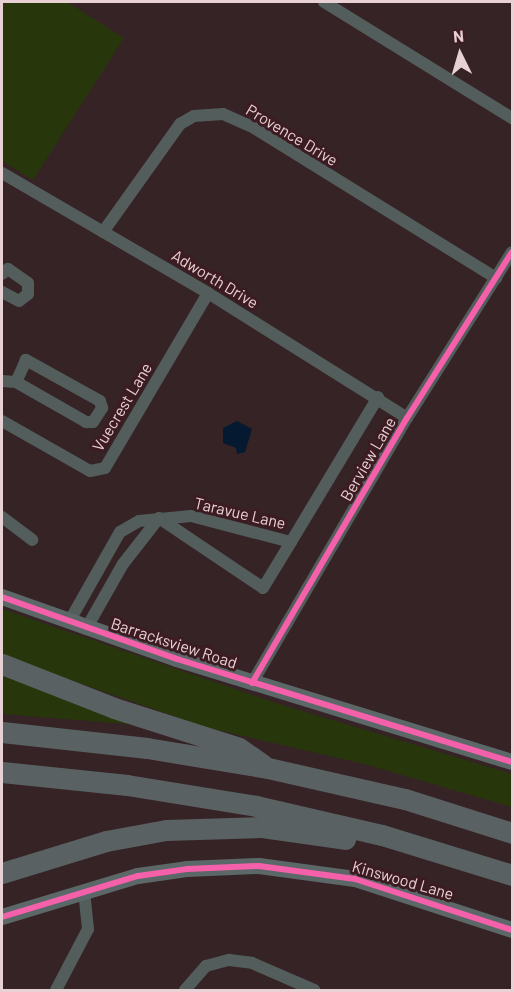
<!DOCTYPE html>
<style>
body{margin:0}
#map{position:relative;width:514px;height:992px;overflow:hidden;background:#352326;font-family:Barlow,sans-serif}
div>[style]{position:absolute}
.green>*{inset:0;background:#28360c}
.water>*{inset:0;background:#051931}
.street>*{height:12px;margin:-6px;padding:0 6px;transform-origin:6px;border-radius:6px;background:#535d5c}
.secondary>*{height:16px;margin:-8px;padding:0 8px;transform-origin:8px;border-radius:8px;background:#5b6867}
.highway>*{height:21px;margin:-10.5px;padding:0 10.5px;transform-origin:10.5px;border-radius:10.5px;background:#5a6162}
.cycleway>*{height:6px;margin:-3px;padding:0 3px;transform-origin:3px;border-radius:3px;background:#f560ab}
span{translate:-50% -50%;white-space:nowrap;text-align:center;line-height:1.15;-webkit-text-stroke:6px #3c1c22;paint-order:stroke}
.street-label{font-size:16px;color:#e8d1d4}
.frame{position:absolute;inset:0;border:3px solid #e8d1d4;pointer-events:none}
.north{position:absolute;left:430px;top:24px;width:60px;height:60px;-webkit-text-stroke:4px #3c1c22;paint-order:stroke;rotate:355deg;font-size:16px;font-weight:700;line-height:24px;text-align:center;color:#e8d1d4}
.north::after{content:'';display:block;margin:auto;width:21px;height:27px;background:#e8d1d4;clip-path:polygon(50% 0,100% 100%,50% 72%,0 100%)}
</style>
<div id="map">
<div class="green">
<i style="clip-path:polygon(2px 2px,67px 2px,124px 38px,33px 180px,2px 161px)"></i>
<i style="clip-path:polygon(2px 609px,276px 703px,512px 774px,512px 807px,364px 764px,205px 727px,2px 656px)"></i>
<i style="clip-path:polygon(2px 675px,139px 725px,2px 714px)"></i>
</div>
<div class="water">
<i style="clip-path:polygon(237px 421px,252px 429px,245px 452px,237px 454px,236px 448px,223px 443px,223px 428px)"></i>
</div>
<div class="street">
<i style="left:324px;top:2px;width:221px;rotate:31.7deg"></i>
<i style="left:2px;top:173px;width:238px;rotate:30.2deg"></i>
<i style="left:208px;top:293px;width:235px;rotate:32.1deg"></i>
<i style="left:103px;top:232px;width:133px;rotate:-54.5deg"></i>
<i style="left:180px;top:124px;width:16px;rotate:-30deg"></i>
<i style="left:194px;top:116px;width:29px;rotate:-4deg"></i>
<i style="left:223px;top:114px;width:34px;rotate:24deg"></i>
<i style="left:254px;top:128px;width:285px;rotate:31.8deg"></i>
<i style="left:2px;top:274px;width:8px;rotate:-40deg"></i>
<i style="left:8px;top:269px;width:24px;rotate:35deg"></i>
<i style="left:28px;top:283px;width:11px;rotate:90deg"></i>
<i style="left:28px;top:294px;width:11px;rotate:142deg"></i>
<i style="left:19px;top:301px;width:19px;rotate:-152deg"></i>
<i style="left:2px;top:381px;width:14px;rotate:4deg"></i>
<i style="left:16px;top:382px;width:81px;rotate:29.7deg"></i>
<i style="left:86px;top:422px;width:7px"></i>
<i style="left:93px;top:422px;width:17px;rotate:-57deg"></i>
<i style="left:102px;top:408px;width:7px;rotate:-106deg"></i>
<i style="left:100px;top:401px;width:85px;rotate:-151deg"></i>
<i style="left:26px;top:360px;width:24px;rotate:114deg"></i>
<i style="left:2px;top:421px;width:101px;rotate:29.6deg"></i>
<i style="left:90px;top:471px;width:15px;rotate:-11deg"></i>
<i style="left:105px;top:468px;width:203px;rotate:-59.5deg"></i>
<i style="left:2px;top:517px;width:38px;rotate:37deg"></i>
<i style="left:159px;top:518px;width:125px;rotate:33.9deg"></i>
<i style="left:263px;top:588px;width:54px;rotate:-58.7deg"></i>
<i style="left:69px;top:622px;width:103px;rotate:-60.5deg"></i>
<i style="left:120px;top:532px;width:22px;rotate:-30deg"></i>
<i style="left:139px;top:521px;width:52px;rotate:-5.5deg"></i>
<i style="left:191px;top:516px;width:103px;rotate:14.6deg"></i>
<i style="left:291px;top:542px;width:169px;rotate:-59deg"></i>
<i style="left:86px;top:629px;width:75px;rotate:-60.4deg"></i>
<i style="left:123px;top:564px;width:58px;rotate:-52deg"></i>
<i style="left:252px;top:683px;width:307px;rotate:-59.7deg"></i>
<i style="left:407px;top:418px;width:196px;rotate:-57.7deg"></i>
<i style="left:56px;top:990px;width:69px;rotate:-62.3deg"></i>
<i style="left:88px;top:929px;width:36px;rotate:-96deg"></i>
<i style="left:185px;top:990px;width:32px;rotate:-49deg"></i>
<i style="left:206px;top:966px;width:24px;rotate:-15deg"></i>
<i style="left:229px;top:960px;width:23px;rotate:7deg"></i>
<i style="left:252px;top:963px;width:68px;rotate:23.5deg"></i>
</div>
<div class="secondary">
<i style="left:2px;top:597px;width:186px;rotate:19.5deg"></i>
<i style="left:177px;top:659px;width:350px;rotate:17.1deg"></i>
<i style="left:2px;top:917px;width:142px;rotate:-16.8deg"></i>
<i style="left:138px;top:876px;width:49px;rotate:-8.1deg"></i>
<i style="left:187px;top:869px;width:72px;rotate:-2.4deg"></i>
<i style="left:259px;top:866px;width:97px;rotate:7.7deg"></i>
<i style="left:355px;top:879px;width:165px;rotate:18deg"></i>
</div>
<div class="highway">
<i style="left:2px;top:664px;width:120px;rotate:21.4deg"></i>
<i style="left:114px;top:708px;width:131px;rotate:17.7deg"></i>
<i style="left:239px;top:748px;width:29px;rotate:35deg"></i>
<i style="left:2px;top:732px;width:146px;rotate:6.3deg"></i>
<i style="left:147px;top:748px;width:123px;rotate:9.4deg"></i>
<i style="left:268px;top:768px;width:140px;rotate:12.8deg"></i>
<i style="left:405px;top:799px;width:112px;rotate:17.6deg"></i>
<i style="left:2px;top:772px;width:126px;rotate:5.9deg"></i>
<i style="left:127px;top:785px;width:131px;rotate:9.2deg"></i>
<i style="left:256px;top:806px;width:129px;rotate:13deg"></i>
<i style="left:382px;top:835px;width:136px;rotate:17.1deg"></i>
<i style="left:2px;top:873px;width:109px;rotate:-17.1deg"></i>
<i style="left:106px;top:841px;width:61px;rotate:-10.4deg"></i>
<i style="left:166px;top:830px;width:96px;rotate:-1.8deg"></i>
<i style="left:262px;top:827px;width:84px;rotate:8.2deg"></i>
</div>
<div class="cycleway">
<i style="left:2px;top:597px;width:186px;rotate:19.5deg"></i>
<i style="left:177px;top:659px;width:350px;rotate:17.1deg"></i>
<i style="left:252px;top:683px;width:307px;rotate:-59.7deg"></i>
<i style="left:407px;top:418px;width:196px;rotate:-57.7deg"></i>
<i style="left:2px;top:917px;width:142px;rotate:-16.8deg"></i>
<i style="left:138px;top:876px;width:49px;rotate:-8.1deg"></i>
<i style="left:187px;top:869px;width:72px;rotate:-2.4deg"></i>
<i style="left:259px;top:866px;width:97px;rotate:7.7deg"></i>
<i style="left:355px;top:879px;width:165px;rotate:18deg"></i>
</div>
<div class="street-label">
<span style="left:292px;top:135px;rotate:31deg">Provence Drive</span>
<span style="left:215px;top:279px;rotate:31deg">Adworth Drive</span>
<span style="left:122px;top:407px;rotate:-59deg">Vuecrest Lane</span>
<span style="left:368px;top:459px;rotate:-60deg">Berview Lane</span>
<span style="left:240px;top:513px;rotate:13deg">Taravue Lane</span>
<span style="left:174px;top:643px;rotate:18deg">Barracksview Road</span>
<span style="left:403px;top:880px;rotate:16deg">Kinswood Lane</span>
</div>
<div class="frame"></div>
<div class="north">N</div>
</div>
